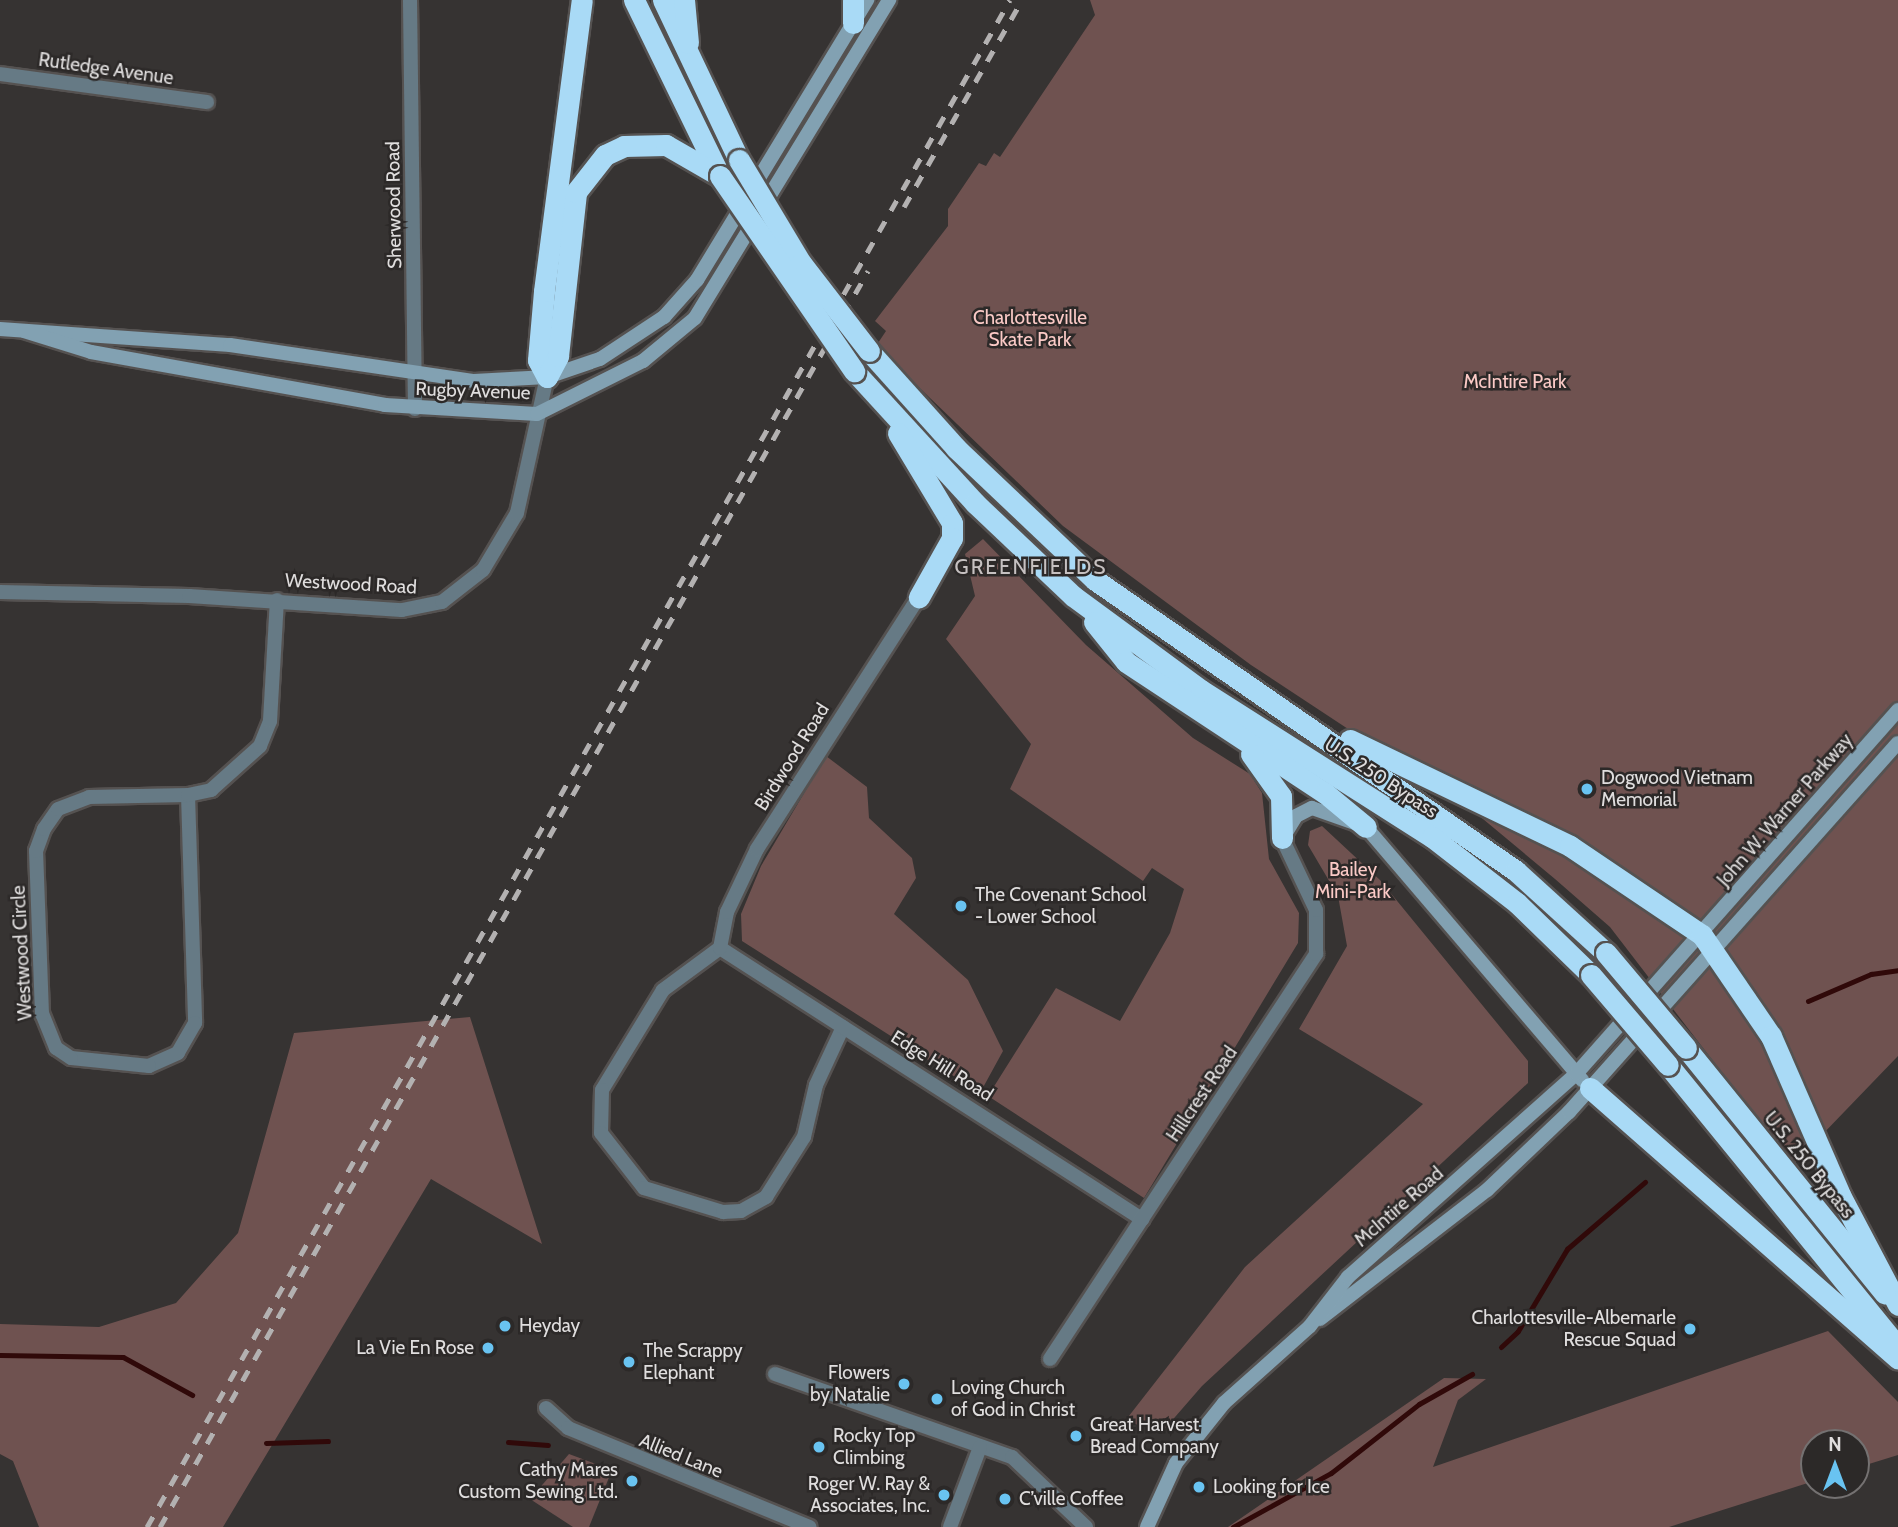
<!DOCTYPE html>
<meta charset="utf-8">
<style>
body{margin:0}
#map{position:relative;width:1898px;height:1527px;overflow:hidden;background:#363332;font-family:Cabin,sans-serif}
div>[style]{position:absolute}
.green>*{inset:0;background:#6f5250}
.stream>*{height:5px;margin:-2.5px;padding:0 2.5px;transform-origin:2.5px;border-radius:2.5px;background:#300909}
.roads{filter:drop-shadow(2px 0 #555251) drop-shadow(-2px 0 #555251) drop-shadow(0 2px #555251) drop-shadow(0 -2px #555251)}
.street>*{height:14px;margin:-7px;padding:0 7px;transform-origin:7px;border-radius:7px;background:#667a85}
.secondary>*{height:14px;margin:-7px;padding:0 7px;transform-origin:7px;border-radius:7px;background:#82a1b2}
.highway>*{height:21px;margin:-10.5px;padding:0 10.5px;transform-origin:10.5px;border-radius:10.5px;background:#a9daf6}
.rail>*{height:5px;margin-top:-2.5px;transform-origin:0;background:repeating-linear-gradient(90deg,#b3b1b1 0 12px,transparent 0 24px)}
.bridges{filter:drop-shadow(2px 0 #555251) drop-shadow(-2px 0 #555251) drop-shadow(0 2px #555251) drop-shadow(0 -2px #555251)}
.highway-bridge>*{height:21px;margin:-10.5px;padding:0 10.5px;transform-origin:10.5px;border-radius:10.5px;background:#a9daf6}
.dots>*{width:19px;height:19px;translate:-50% -50%;box-sizing:border-box;border:4px solid #2c2928;border-radius:50%}
span{translate:-50% -50%;white-space:nowrap;text-align:center;line-height:1.15;-webkit-text-stroke:5px #2c2928;paint-order:stroke}
.street-label{font-size:19px;color:#e0dede}
.park-label{font-size:19px;color:#fbcac6}
.poi-label{font-size:19px;color:#e0dede}
.left{translate:0 -50%;text-align:left}
.right{translate:-100% -50%;text-align:right}
.neighbourhood-label{font-size:21px;color:#c6c1c1;letter-spacing:2px}
.north{position:absolute;left:1800px;top:1429px;width:70px;height:70px;box-sizing:border-box;background:#2c2928;border:2px solid #747171;border-radius:50%;rotate:0deg;font-size:19px;font-weight:700;line-height:28px;text-align:center;color:#e0dede}
.north::after{content:'';display:block;margin:auto;width:24px;height:32px;background:#69c3f1;clip-path:polygon(50% 0,100% 100%,50% 72%,0 100%)}
</style>
<div id="map">
<div class="green">
<i style="clip-path:polygon(1090px 0,1898px 0,1898px 1056px,1793px 1165px,1610px 927px,1555px 879px,1477px 814px,1251px 665px,1063px 526px,876px 346px,886px 331px,875px 321px,948px 226px,948px 209px,979px 163px,986px 166px,994px 153px,1000px 157px,1095px 15px)"></i>
<i style="clip-path:polygon(983px 539px,1086px 645px,1193px 738px,1250px 774px,1262px 793px,1269px 859px,1299px 913px,1298px 943px,1144px 1198px,988px 1096px,1056px 988px,1120px 1021px,1170px 933px,1184px 889px,1152px 868px,1143px 881px,1010px 789px,1031px 744px,946px 639px,975px 596px,965px 554px)"></i>
<i style="clip-path:polygon(826px 756px,867px 787px,869px 818px,912px 858px,916px 878px,894px 914px,968px 980px,1003px 1051px,980px 1093px,742px 941px,741px 914px,761px 866px)"></i>
<i style="clip-path:polygon(1322px 826px,1380px 880px,1528px 1061px,1528px 1083px,1202px 1386px,1162px 1432px,1125px 1421px,1245px 1267px,1423px 1104px,1299px 1029px,1347px 946px,1338px 896px,1308px 845px,1310px 831px)"></i>
<i style="clip-path:polygon(470px 1017px,542px 1244px,431px 1179px,223px 1527px,39px 1527px,13px 1461px,0 1454px,0 1324px,99px 1327px,176px 1303px,238px 1233px,294px 1033px)"></i>
<i style="clip-path:polygon(1828px 1331px,1898px 1402px,1898px 1455px,1856px 1468px,1856px 1443px,1814px 1443px,1814px 1481px,1669px 1527px,1228px 1527px,1444px 1378px,1486px 1379px,1458px 1400px,1433px 1467px)"></i>
<i style="clip-path:polygon(569px 1454px,612px 1470px,589px 1527px,573px 1527px,530px 1499px)"></i>
</div>
<div class="stream">
<i style="left:1808px;top:1001px;width:69px;rotate:-23.2deg"></i>
<i style="left:1871px;top:974px;width:27px;rotate:-8deg"></i>
<i style="left:1501px;top:1347px;width:23px;rotate:-43deg"></i>
<i style="left:1518px;top:1331px;width:96px;rotate:-59.1deg"></i>
<i style="left:1567px;top:1249px;width:103px;rotate:-40.7deg"></i>
<i style="left:0;top:1355px;width:123px;rotate:0.9deg"></i>
<i style="left:123px;top:1357px;width:79px;rotate:28.8deg"></i>
<i style="left:508px;top:1442px;width:40px;rotate:4.3deg"></i>
<i style="left:266px;top:1443px;width:62px;rotate:-1.8deg"></i>
<i style="left:1233px;top:1527px;width:112px;rotate:-28.9deg"></i>
<i style="left:1331px;top:1473px;width:112px;rotate:-38.1deg"></i>
<i style="left:1419px;top:1404px;width:61px;rotate:-29.5deg"></i>
</div>
<div class="roads">
<div class="street">
<i style="left:410px;top:0;width:409px;rotate:89.3deg"></i>
<i style="left:0;top:74px;width:209px;rotate:7.7deg"></i>
<i style="left:0;top:592px;width:189px;rotate:1.2deg"></i>
<i style="left:189px;top:596px;width:213px;rotate:3.8deg"></i>
<i style="left:402px;top:610px;width:41px;rotate:-11.3deg"></i>
<i style="left:442px;top:602px;width:52px;rotate:-38deg"></i>
<i style="left:483px;top:570px;width:66px;rotate:-59.2deg"></i>
<i style="left:517px;top:513px;width:139px;rotate:-77.6deg"></i>
<i style="left:188px;top:795px;width:228px;rotate:88.2deg"></i>
<i style="left:195px;top:1023px;width:34px;rotate:120deg"></i>
<i style="left:178px;top:1053px;width:32px;rotate:156deg"></i>
<i style="left:149px;top:1066px;width:78px;rotate:-174.1deg"></i>
<i style="left:71px;top:1058px;width:18px;rotate:-146deg"></i>
<i style="left:56px;top:1048px;width:37px;rotate:-112deg"></i>
<i style="left:42px;top:1014px;width:163px;rotate:-92.1deg"></i>
<i style="left:36px;top:851px;width:23px;rotate:-70deg"></i>
<i style="left:44px;top:829px;width:24px;rotate:-55deg"></i>
<i style="left:58px;top:809px;width:33px;rotate:-21deg"></i>
<i style="left:89px;top:797px;width:99px;rotate:-1.2deg"></i>
<i style="left:188px;top:795px;width:24px;rotate:-12deg"></i>
<i style="left:211px;top:790px;width:66px;rotate:-41.9deg"></i>
<i style="left:260px;top:746px;width:27px;rotate:-68deg"></i>
<i style="left:270px;top:721px;width:121px;rotate:-86.7deg"></i>
<i style="left:720px;top:948px;width:71px;rotate:143.6deg"></i>
<i style="left:663px;top:990px;width:117px;rotate:121.4deg"></i>
<i style="left:602px;top:1090px;width:43px;rotate:91.3deg"></i>
<i style="left:601px;top:1133px;width:70px;rotate:52deg"></i>
<i style="left:644px;top:1188px;width:83px;rotate:16.9deg"></i>
<i style="left:723px;top:1212px;width:18px;rotate:-3deg"></i>
<i style="left:741px;top:1211px;width:29px;rotate:-29deg"></i>
<i style="left:766px;top:1197px;width:71px;rotate:-57.7deg"></i>
<i style="left:804px;top:1137px;width:53px;rotate:-77deg"></i>
<i style="left:816px;top:1085px;width:64px;rotate:-65deg"></i>
<i style="left:720px;top:948px;width:502px;rotate:32.71deg"></i>
<i style="left:720px;top:948px;width:37px;rotate:-79deg"></i>
<i style="left:727px;top:912px;width:70px;rotate:-64.5deg"></i>
<i style="left:757px;top:849px;width:300px;rotate:-57.3deg"></i>
<i style="left:1050px;top:1359px;width:485px;rotate:-56.7deg"></i>
<i style="left:1316px;top:954px;width:44px;rotate:-90deg"></i>
<i style="left:1316px;top:910px;width:80px;rotate:-115.3deg"></i>
<i style="left:775px;top:1374px;width:251px;rotate:19.3deg"></i>
<i style="left:1012px;top:1457px;width:102px;rotate:43.4deg"></i>
<i style="left:546px;top:1408px;width:30px;rotate:42deg"></i>
<i style="left:568px;top:1428px;width:261px;rotate:22.3deg"></i>
<i style="left:950px;top:1527px;width:85px;rotate:-69.4deg"></i>
</div>
<div class="secondary">
<i style="left:0;top:329px;width:231px;rotate:4deg"></i>
<i style="left:230px;top:345px;width:247px;rotate:8.4deg"></i>
<i style="left:474px;top:381px;width:73px;rotate:-3.1deg"></i>
<i style="left:547px;top:377px;width:56px;rotate:-18.8deg"></i>
<i style="left:600px;top:359px;width:77px;rotate:-33.3deg"></i>
<i style="left:664px;top:317px;width:50px;rotate:-48.3deg"></i>
<i style="left:697px;top:280px;width:328px;rotate:-58.7deg"></i>
<i style="left:24px;top:331px;width:70px;rotate:17.4deg"></i>
<i style="left:91px;top:352px;width:299px;rotate:10.2deg"></i>
<i style="left:385px;top:405px;width:152px;rotate:3.4deg"></i>
<i style="left:537px;top:414px;width:119px;rotate:-26.6deg"></i>
<i style="left:643px;top:361px;width:67px;rotate:-39.6deg"></i>
<i style="left:695px;top:318px;width:373px;rotate:-58.6deg"></i>
<i style="left:1284px;top:836px;width:23px;rotate:-59deg"></i>
<i style="left:1296px;top:816px;width:18px;rotate:-27deg"></i>
<i style="left:1312px;top:808px;width:57px;rotate:19.4deg"></i>
<i style="left:1366px;top:827px;width:333px;rotate:49.5deg"></i>
<i style="left:1320px;top:1319px;width:211px;rotate:-37.7deg"></i>
<i style="left:1487px;top:1190px;width:113px;rotate:-43.6deg"></i>
<i style="left:1569px;top:1112px;width:494px;rotate:-48.3deg"></i>
<i style="left:1147px;top:1527px;width:70px;rotate:-65.6deg"></i>
<i style="left:1176px;top:1463px;width:77px;rotate:-51.3deg"></i>
<i style="left:1224px;top:1403px;width:115px;rotate:-41.8deg"></i>
<i style="left:1310px;top:1326px;width:62px;rotate:-52.2deg"></i>
<i style="left:1348px;top:1277px;width:305px;rotate:-41.7deg"></i>
<i style="left:1576px;top:1074px;width:486px;rotate:-48.5deg"></i>
</div>
<div class="highway">
<i style="left:634px;top:0;width:187px;rotate:64deg"></i>
<i style="left:663px;top:0;width:177px;rotate:64.6deg"></i>
<i style="left:684px;top:0;width:43px;rotate:84.7deg"></i>
<i style="left:853px;top:0;width:23px;rotate:90deg"></i>
<i style="left:869px;top:351px;width:130px;rotate:48.1deg"></i>
<i style="left:956px;top:448px;width:192px;rotate:43.5deg"></i>
<i style="left:1095px;top:580px;width:512px;rotate:34.65deg"></i>
<i style="left:1516px;top:871px;width:122px;rotate:42.3deg"></i>
<i style="left:854px;top:371px;width:179px;rotate:47.5deg"></i>
<i style="left:975px;top:503px;width:135px;rotate:43.5deg"></i>
<i style="left:1073px;top:596px;width:159px;rotate:36.3deg"></i>
<i style="left:1201px;top:690px;width:274px;rotate:32.5deg"></i>
<i style="left:1432px;top:837px;width:108px;rotate:37.8deg"></i>
<i style="left:1517px;top:903px;width:103px;rotate:44.2deg"></i>
<i style="left:547px;top:377px;width:19px;rotate:-118deg"></i>
<i style="left:538px;top:360px;width:69px;rotate:-85deg"></i>
<i style="left:544px;top:291px;width:293px;rotate:-82.6deg"></i>
<i style="left:547px;top:377px;width:24px;rotate:-62deg"></i>
<i style="left:558px;top:356px;width:165px;rotate:-83.7deg"></i>
<i style="left:576px;top:192px;width:47px;rotate:-51.9deg"></i>
<i style="left:605px;top:155px;width:21px;rotate:-25deg"></i>
<i style="left:624px;top:146px;width:42px;rotate:-1.4deg"></i>
<i style="left:666px;top:145px;width:62px;rotate:29.9deg"></i>
<i style="left:898px;top:433px;width:105px;rotate:59deg"></i>
<i style="left:952px;top:523px;width:15px;rotate:90deg"></i>
<i style="left:952px;top:538px;width:68px;rotate:119.2deg"></i>
<i style="left:1094px;top:622px;width:51px;rotate:51.3deg"></i>
<i style="left:1126px;top:662px;width:238px;rotate:33.4deg"></i>
<i style="left:1325px;top:793px;width:53px;rotate:39.7deg"></i>
<i style="left:1350px;top:740px;width:244px;rotate:25.7deg"></i>
<i style="left:1570px;top:846px;width:159px;rotate:34deg"></i>
<i style="left:1702px;top:935px;width:122px;rotate:55.7deg"></i>
<i style="left:1771px;top:1036px;width:173px;rotate:66.5deg"></i>
<i style="left:1840px;top:1195px;width:124px;rotate:62.2deg"></i>
<i style="left:1251px;top:754px;width:52px;rotate:54.5deg"></i>
<i style="left:1281px;top:796px;width:42px;rotate:88.6deg"></i>
<i style="left:1686px;top:1048px;width:316px;rotate:51deg"></i>
<i style="left:1668px;top:1065px;width:362px;rotate:50.8deg"></i>
<i style="left:1590px;top:1088px;width:410px;rotate:41.3deg"></i>
</div>
</div>
<div class="rail">
<i style="left:904px;top:207px;width:238px;rotate:-60.3deg"></i>
<i style="left:147px;top:1527px;width:1754px;rotate:-60.53deg"></i>
<i style="left:160px;top:1527px;width:1442px;rotate:-60.59deg"></i>
</div>
<div class="bridges">
<div class="highway-bridge">
<i style="left:739px;top:160px;width:120px;rotate:59deg"></i>
<i style="left:801px;top:263px;width:111px;rotate:52.3deg"></i>
<i style="left:720px;top:176px;width:237px;rotate:55.5deg"></i>
<i style="left:1606px;top:953px;width:124px;rotate:49.9deg"></i>
<i style="left:1591px;top:975px;width:118px;rotate:49.5deg"></i>
</div>
</div>
<div class="dots">
<i style="left:1587px;top:789px;background:#69c3f1"></i>
<i style="left:961px;top:906px;background:#69c3f1"></i>
<i style="left:505px;top:1326px;background:#69c3f1"></i>
<i style="left:1690px;top:1329px;background:#69c3f1"></i>
<i style="left:488px;top:1348px;background:#69c3f1"></i>
<i style="left:629px;top:1362px;background:#69c3f1"></i>
<i style="left:904px;top:1384px;background:#69c3f1"></i>
<i style="left:937px;top:1399px;background:#69c3f1"></i>
<i style="left:1076px;top:1436px;background:#69c3f1"></i>
<i style="left:819px;top:1447px;background:#69c3f1"></i>
<i style="left:632px;top:1481px;background:#69c3f1"></i>
<i style="left:1199px;top:1487px;background:#69c3f1"></i>
<i style="left:944px;top:1495px;background:#69c3f1"></i>
<i style="left:1005px;top:1499px;background:#69c3f1"></i>
</div>
<div class="street-label">
<span style="left:106px;top:69px;rotate:8deg">Rutledge Avenue</span>
<span style="left:394px;top:205px;rotate:-91deg">Sherwood Road</span>
<span style="left:473px;top:391px;rotate:2deg">Rugby Avenue</span>
<span style="left:351px;top:584px;rotate:3deg">Westwood Road</span>
<span style="left:792px;top:757px;rotate:-58deg">Birdwood Road</span>
<span style="left:1381px;top:778px;rotate:33deg">U.S. 250 Bypass</span>
<span style="left:1785px;top:810px;rotate:-49deg">John W. Warner Parkway</span>
<span style="left:22px;top:953px;rotate:-93deg">Westwood Circle</span>
<span style="left:942px;top:1066px;rotate:32deg">Edge Hill Road</span>
<span style="left:1202px;top:1094px;rotate:-56deg">Hillcrest Road</span>
<span style="left:1809px;top:1165px;rotate:51deg">U.S. 250 Bypass</span>
<span style="left:1399px;top:1207px;rotate:-41deg">McIntire Road</span>
<span style="left:681px;top:1456px;rotate:22deg">Allied Lane</span>
</div>
<div class="park-label">
<span style="left:1030px;top:329px">Charlottesville<br>Skate Park</span>
<span style="left:1515px;top:382px">McIntire Park</span>
<span style="left:1353px;top:881px">Bailey<br>Mini-Park</span>
</div>
<div class="poi-label">
<span class="left" style="left:1601px;top:789px">Dogwood Vietnam<br>Memorial</span>
<span class="left" style="left:975px;top:906px">The Covenant School<br>- Lower School</span>
<span class="right" style="left:1676px;top:1329px">Charlottesville-Albemarle<br>Rescue Squad</span>
<span class="left" style="left:519px;top:1326px">Heyday</span>
<span class="right" style="left:474px;top:1348px">La Vie En Rose</span>
<span class="left" style="left:643px;top:1362px">The Scrappy<br>Elephant</span>
<span class="right" style="left:890px;top:1384px">Flowers<br>by Natalie</span>
<span class="left" style="left:951px;top:1399px">Loving Church<br>of God in Christ</span>
<span class="left" style="left:1090px;top:1436px">Great Harvest<br>Bread Company</span>
<span class="left" style="left:833px;top:1447px">Rocky Top<br>Climbing</span>
<span class="right" style="left:618px;top:1481px">Cathy Mares<br>Custom Sewing Ltd.</span>
<span class="right" style="left:930px;top:1495px">Roger W. Ray &amp;<br>Associates, Inc.</span>
<span class="left" style="left:1213px;top:1487px">Looking for Ice</span>
<span class="left" style="left:1019px;top:1499px">C’ville Coffee</span>
</div>
<div class="neighbourhood-label">
<span style="left:1031px;top:567px">GREENFIELDS</span>
</div>
<div class="north">N</div>
</div>
